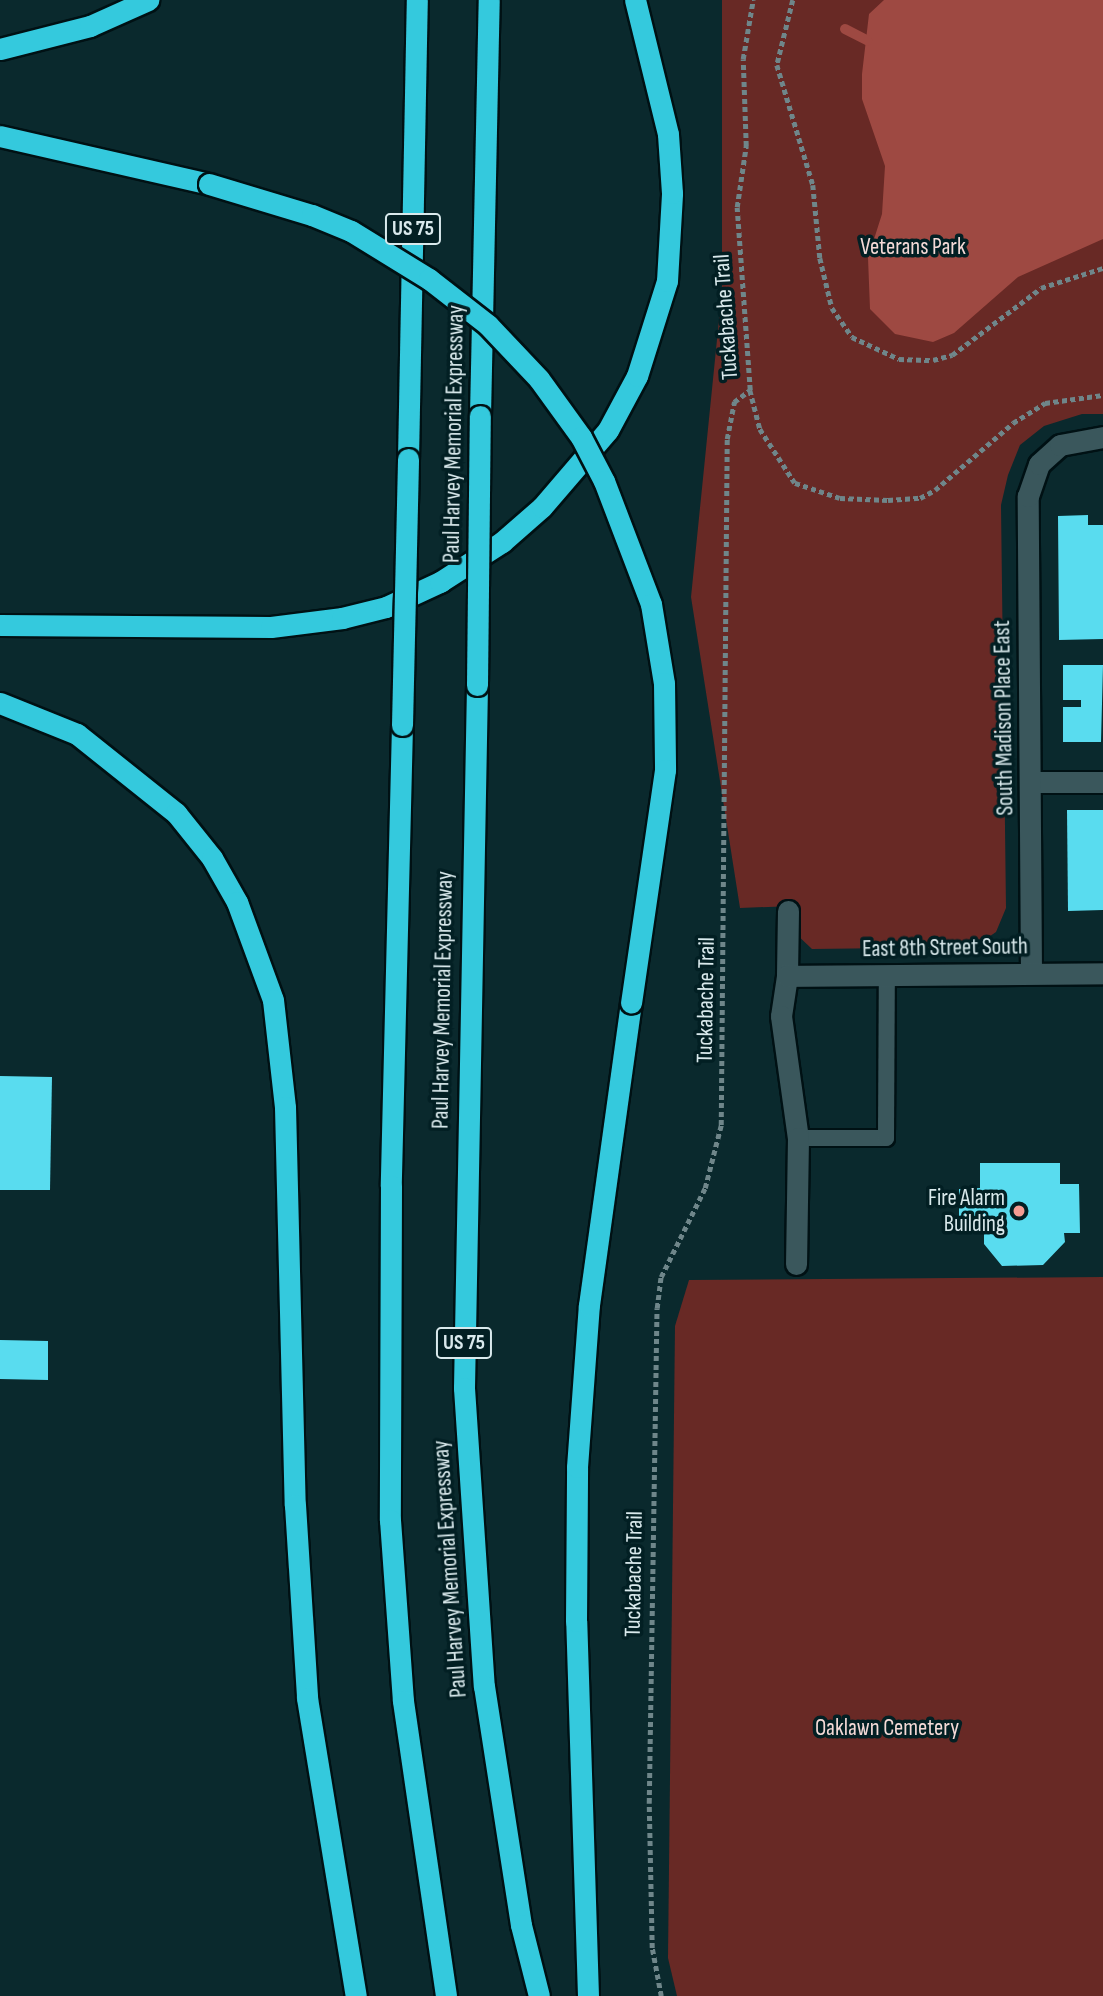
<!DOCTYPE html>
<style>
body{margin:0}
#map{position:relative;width:1103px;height:1996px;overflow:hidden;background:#0a292d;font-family:"Sofia Sans Condensed",sans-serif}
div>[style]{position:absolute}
.green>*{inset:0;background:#682925}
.water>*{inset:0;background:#9e4942}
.stream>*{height:10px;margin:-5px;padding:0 5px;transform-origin:5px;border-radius:5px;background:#9e4942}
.building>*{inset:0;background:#59dcef}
.path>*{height:4.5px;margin-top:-2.25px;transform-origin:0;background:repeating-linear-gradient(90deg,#6f868a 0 5px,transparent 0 8.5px)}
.roads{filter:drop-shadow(2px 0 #001114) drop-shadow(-2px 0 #001114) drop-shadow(0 2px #001114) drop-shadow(0 -2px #001114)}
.lane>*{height:16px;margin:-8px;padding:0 8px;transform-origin:8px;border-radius:8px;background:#3a575c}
.street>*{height:21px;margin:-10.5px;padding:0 10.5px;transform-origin:10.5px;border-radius:10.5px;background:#3a575c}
.highway>*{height:21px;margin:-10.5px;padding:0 10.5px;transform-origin:10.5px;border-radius:10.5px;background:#34c9dd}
.bridges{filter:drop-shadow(2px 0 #001114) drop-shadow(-2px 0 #001114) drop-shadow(0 2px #001114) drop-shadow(0 -2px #001114)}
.highway-bridge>*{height:21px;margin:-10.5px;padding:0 10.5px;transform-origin:10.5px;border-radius:10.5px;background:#34c9dd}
.dots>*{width:19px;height:19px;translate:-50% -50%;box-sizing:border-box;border:4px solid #021f23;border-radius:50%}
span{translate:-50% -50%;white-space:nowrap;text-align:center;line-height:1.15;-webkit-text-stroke:7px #021f23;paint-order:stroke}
.shield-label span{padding:2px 5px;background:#021f23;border:2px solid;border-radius:5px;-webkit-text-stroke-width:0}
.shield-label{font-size:21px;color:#d9e9ec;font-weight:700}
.park-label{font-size:23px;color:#f4dad7}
.street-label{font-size:23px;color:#d9e9ec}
.poi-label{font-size:23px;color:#d9e9ec}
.right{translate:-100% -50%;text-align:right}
</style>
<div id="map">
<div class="green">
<i style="clip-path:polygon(722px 0,1103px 0,1103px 414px,1082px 414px,1044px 426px,1020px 445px,1008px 475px,1001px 505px,1006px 908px,996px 932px,974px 947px,812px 949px,794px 932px,794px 906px,740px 908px,691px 597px,722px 290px)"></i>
<i style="clip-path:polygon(1103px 1277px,1103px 1996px,677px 1996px,668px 1958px,675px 1326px,689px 1280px)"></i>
</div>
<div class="water">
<i style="clip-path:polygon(884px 0,1103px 0,1103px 239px,1018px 277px,954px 333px,933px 342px,895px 334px,870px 309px,868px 258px,882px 214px,885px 166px,862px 99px,862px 74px,869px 14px)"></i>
</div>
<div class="stream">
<i style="left:845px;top:29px;width:25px;rotate:27deg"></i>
</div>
<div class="building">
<i style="clip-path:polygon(1088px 515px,1088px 525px,1103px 525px,1103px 639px,1059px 640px,1058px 516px)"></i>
<i style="clip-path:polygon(1063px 665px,1103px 665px,1101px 742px,1063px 742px,1063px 707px,1081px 707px,1081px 700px,1063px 700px)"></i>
<i style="clip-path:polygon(1067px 810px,1103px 810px,1103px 910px,1068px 911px)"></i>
<i style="clip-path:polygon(0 1076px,52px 1077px,50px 1190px,0 1190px)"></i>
<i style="clip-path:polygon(980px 1163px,1060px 1163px,1060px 1184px,1079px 1184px,1080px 1233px,1064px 1233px,1065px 1242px,1043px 1265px,1002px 1266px,984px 1244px,984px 1234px,959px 1234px,959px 1189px,980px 1188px)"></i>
<i style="clip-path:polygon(0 1340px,48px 1341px,48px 1380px,0 1379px)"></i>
</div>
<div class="path">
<i style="left:793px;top:0;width:67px;rotate:103.8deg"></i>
<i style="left:777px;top:65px;width:125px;rotate:73.3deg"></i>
<i style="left:813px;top:185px;width:73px;rotate:84.5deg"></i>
<i style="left:820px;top:258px;width:51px;rotate:76.5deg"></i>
<i style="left:832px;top:308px;width:35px;rotate:55deg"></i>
<i style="left:852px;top:337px;width:52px;rotate:25.1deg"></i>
<i style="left:899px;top:359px;width:34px;rotate:2deg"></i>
<i style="left:933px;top:360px;width:20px;rotate:-15deg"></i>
<i style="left:952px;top:355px;width:111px;rotate:-37deg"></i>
<i style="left:1041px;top:288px;width:65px;rotate:-17.9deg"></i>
<i style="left:750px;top:390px;width:40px;rotate:75.6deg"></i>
<i style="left:760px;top:429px;width:64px;rotate:57.1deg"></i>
<i style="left:795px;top:483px;width:47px;rotate:18.4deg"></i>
<i style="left:840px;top:498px;width:48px;rotate:2.4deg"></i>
<i style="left:888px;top:500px;width:32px;rotate:-4deg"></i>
<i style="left:920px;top:498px;width:17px;rotate:-28deg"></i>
<i style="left:935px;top:490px;width:103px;rotate:-40.7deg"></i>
<i style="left:1013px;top:423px;width:38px;rotate:-32deg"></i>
<i style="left:1045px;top:403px;width:59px;rotate:-7.9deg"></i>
<i style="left:661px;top:1996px;width:49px;rotate:-100.6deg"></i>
<i style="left:652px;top:1948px;width:145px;rotate:-91.2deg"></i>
<i style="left:649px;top:1803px;width:495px;rotate:-89.1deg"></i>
<i style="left:657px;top:1308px;width:31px;rotate:-83deg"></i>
<i style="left:661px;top:1277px;width:99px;rotate:-63.7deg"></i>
<i style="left:705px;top:1188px;width:65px;rotate:-75.7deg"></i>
<i style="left:721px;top:1125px;width:686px;rotate:-89.5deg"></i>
<i style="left:727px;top:439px;width:38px;rotate:-79deg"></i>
<i style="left:734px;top:402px;width:20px;rotate:-37deg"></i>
<i style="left:750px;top:390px;width:183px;rotate:-94.1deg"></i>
<i style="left:737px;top:207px;width:62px;rotate:-81.6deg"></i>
<i style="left:746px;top:146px;width:87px;rotate:-92deg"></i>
<i style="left:743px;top:59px;width:60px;rotate:-80.4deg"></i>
</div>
<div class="roads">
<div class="lane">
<i style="left:798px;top:1138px;width:88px"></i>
<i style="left:886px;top:1138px;width:164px;rotate:-89.7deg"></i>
</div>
<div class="street">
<i style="left:1032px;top:782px;width:71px"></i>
<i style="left:788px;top:911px;width:65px;rotate:90.9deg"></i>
<i style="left:787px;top:976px;width:40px;rotate:98.5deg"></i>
<i style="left:781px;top:1016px;width:123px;rotate:82.1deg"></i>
<i style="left:798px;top:1138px;width:126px;rotate:90.9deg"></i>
<i style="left:1031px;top:973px;width:477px;rotate:-90.4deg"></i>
<i style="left:1028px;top:496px;width:34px;rotate:-71deg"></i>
<i style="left:1039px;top:464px;width:28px;rotate:-42deg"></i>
<i style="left:1060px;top:445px;width:44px;rotate:-10.5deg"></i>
<i style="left:787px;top:976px;width:316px;rotate:-0.5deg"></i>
</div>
<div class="highway">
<i style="left:0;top:49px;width:93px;rotate:-14.3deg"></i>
<i style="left:90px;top:26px;width:64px;rotate:-24.1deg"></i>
<i style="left:0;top:136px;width:214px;rotate:12.9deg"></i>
<i style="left:480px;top:416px;width:416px;rotate:-88.8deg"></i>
<i style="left:408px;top:459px;width:459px;rotate:-88.9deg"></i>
<i style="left:0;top:625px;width:271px;rotate:0.4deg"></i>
<i style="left:271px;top:627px;width:72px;rotate:-7.2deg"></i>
<i style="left:342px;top:618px;width:45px;rotate:-14deg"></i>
<i style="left:386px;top:607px;width:60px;rotate:-24.8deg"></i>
<i style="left:440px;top:582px;width:74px;rotate:-32.8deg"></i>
<i style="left:502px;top:542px;width:53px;rotate:-41.2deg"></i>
<i style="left:542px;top:507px;width:101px;rotate:-49.4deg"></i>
<i style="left:608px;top:430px;width:61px;rotate:-61.8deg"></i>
<i style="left:637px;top:376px;width:100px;rotate:-72.5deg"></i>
<i style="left:667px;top:281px;width:88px;rotate:-86.7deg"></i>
<i style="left:672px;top:193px;width:59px;rotate:-93.9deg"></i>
<i style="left:668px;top:134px;width:138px;rotate:-103.8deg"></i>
<i style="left:477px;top:685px;width:703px;rotate:91.06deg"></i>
<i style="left:464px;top:1388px;width:299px;rotate:86.2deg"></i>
<i style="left:484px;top:1686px;width:242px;rotate:81.2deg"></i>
<i style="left:521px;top:1925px;width:73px;rotate:75.8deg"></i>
<i style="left:0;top:703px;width:83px;rotate:21.9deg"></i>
<i style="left:77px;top:734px;width:127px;rotate:38.6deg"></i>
<i style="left:176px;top:813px;width:58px;rotate:51.3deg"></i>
<i style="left:212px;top:858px;width:51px;rotate:60.4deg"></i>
<i style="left:237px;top:902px;width:104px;rotate:69.8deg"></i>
<i style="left:273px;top:1000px;width:108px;rotate:83.6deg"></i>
<i style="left:285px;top:1107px;width:398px;rotate:88.6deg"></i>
<i style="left:295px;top:1505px;width:193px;rotate:86.4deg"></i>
<i style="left:307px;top:1698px;width:302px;rotate:80.7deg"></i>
<i style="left:402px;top:725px;width:461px;rotate:91.4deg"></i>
<i style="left:391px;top:1186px;width:334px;rotate:90.2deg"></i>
<i style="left:390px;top:1520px;width:181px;rotate:85.9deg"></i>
<i style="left:403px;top:1701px;width:298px;rotate:81.7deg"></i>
<i style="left:588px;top:1996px;width:375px;rotate:-91.8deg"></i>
<i style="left:576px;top:1621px;width:154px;rotate:-89.6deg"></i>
<i style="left:577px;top:1467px;width:162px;rotate:-85.8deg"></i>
<i style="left:589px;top:1305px;width:305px;rotate:-82.1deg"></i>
</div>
</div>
<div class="bridges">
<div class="highway-bridge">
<i style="left:209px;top:184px;width:108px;rotate:16.8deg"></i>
<i style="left:312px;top:215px;width:42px;rotate:22.3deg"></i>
<i style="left:351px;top:231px;width:92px;rotate:31.6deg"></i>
<i style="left:429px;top:279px;width:75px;rotate:37.9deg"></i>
<i style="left:488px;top:325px;width:74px;rotate:46.6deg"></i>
<i style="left:539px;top:379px;width:72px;rotate:54.1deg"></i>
<i style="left:581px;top:437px;width:50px;rotate:62.4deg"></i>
<i style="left:604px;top:481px;width:132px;rotate:69.1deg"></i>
<i style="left:651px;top:604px;width:80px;rotate:80.7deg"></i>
<i style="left:664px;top:683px;width:87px;rotate:89.3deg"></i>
<i style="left:665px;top:770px;width:235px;rotate:98.3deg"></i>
<i style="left:477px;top:685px;width:269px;rotate:-89.4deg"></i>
<i style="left:402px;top:725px;width:266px;rotate:-88.7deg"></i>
</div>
</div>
<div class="dots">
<i style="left:1019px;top:1211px;background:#f59c92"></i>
</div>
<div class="shield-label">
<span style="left:413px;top:229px">US 75</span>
<span style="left:464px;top:1343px">US 75</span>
</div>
<div class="park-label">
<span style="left:913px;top:247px">Veterans Park</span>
<span style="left:887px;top:1728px">Oaklawn Cemetery</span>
</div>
<div class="street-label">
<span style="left:726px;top:317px;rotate:-94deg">Tuckabache Trail</span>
<span style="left:454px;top:434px;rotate:-89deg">Paul Harvey Memorial Expressway</span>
<span style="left:1004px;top:718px;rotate:-91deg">South Madison Place East</span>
<span style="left:945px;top:948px;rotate:-1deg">East 8th Street South</span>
<span style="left:443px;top:1000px;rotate:-89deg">Paul Harvey Memorial Expressway</span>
<span style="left:706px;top:1000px;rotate:-89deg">Tuckabache Trail</span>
<span style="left:450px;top:1569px;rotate:-94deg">Paul Harvey Memorial Expressway</span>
<span style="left:634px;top:1574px;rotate:-89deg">Tuckabache Trail</span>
</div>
<div class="poi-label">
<span class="right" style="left:1005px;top:1211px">Fire Alarm<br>Building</span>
</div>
</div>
